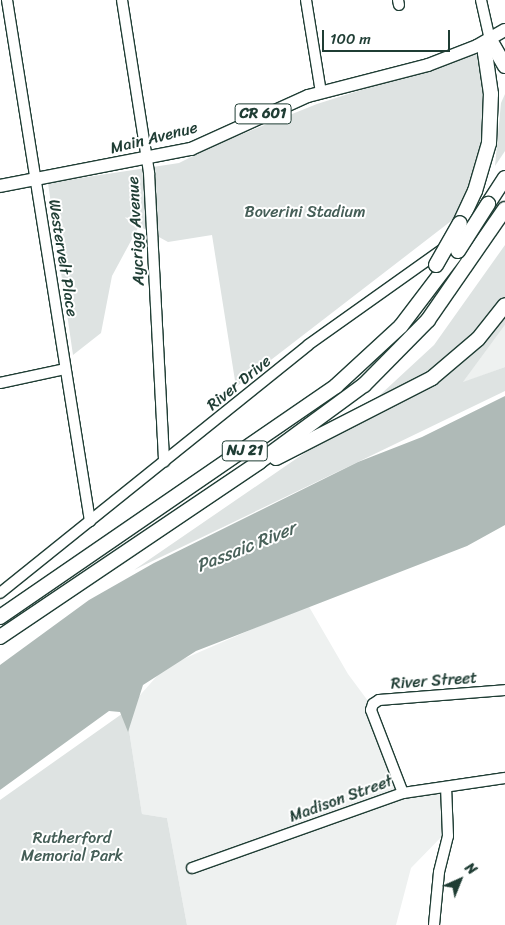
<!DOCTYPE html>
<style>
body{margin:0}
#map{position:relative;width:505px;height:925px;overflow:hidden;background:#fff;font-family:Sriracha,sans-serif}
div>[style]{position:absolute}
.built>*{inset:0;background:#eef1f0}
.green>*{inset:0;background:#dee3e2}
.water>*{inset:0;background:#afbab7}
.roads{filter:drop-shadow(1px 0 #1f3d34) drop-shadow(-1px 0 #1f3d34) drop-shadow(0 1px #1f3d34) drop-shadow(0 -1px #1f3d34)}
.minor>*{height:10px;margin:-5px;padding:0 5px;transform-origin:5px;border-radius:5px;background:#fff}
.major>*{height:12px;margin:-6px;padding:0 6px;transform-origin:6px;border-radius:6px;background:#fff}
.highway>*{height:14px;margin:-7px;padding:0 7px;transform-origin:7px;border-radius:7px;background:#fff}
.bridges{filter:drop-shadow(1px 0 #1f3d34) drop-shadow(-1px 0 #1f3d34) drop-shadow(0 1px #1f3d34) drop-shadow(0 -1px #1f3d34)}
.highway-bridge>*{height:14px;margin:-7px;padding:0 7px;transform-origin:7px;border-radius:7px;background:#fff}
span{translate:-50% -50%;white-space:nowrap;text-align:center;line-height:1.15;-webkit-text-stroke:4px #fff;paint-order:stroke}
.shield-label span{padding:1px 4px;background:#fff;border:1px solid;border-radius:4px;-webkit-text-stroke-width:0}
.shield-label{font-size:15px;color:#1f3d34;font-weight:700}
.street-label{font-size:16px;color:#1f3d34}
.park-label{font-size:16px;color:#455e57}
.water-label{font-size:18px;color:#4a625b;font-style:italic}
.north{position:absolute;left:435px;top:855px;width:50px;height:50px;-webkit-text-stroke:4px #fff;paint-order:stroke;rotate:44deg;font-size:14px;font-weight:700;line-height:20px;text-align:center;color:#1f3d34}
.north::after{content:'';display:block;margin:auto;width:18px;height:22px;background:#1f3d34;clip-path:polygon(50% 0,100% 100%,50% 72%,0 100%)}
.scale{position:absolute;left:322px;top:30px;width:128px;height:22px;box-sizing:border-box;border:2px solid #1f3d34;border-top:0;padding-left:6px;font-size:15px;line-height:18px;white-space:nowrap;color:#1f3d34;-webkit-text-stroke:4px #fff;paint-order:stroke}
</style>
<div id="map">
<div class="built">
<i style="clip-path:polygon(505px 325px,505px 367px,462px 383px)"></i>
<i style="clip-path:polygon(308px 605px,348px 674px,371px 705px,410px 794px,449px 788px,451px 827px,411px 868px,396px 925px,187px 925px,167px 818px,142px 814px,126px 711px,165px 667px)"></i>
</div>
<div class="green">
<i style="clip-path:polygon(478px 53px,488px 92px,481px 165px,455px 218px,236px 387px,212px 235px,168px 242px,139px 226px,112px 276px,101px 333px,73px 355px,48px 183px,179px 163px,215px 145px,317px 104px)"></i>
<i style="clip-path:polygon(505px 94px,505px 151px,495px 166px,501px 103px)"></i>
<i style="clip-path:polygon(505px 245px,505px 325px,463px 382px,505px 367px,505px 391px,134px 570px,354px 419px,434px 345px)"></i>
<i style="clip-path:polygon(126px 711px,142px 814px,167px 818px,187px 925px,0 925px,0 800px)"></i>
</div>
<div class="water">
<i style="clip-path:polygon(505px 396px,505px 525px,467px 546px,196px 651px,143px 685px,128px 732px,120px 712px,109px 711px,0 790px,0 665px,89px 600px,154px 563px,358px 462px,422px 437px)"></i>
</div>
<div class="roads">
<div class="minor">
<i style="left:7px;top:0;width:528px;rotate:80.95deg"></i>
<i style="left:122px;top:0;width:175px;rotate:81.1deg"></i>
<i style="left:149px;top:173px;width:289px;rotate:87deg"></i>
<i style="left:306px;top:0;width:94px;rotate:80.8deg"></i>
<i style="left:398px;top:0;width:5px;rotate:79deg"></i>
<i style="left:481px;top:0;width:41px;rotate:77.3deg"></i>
<i style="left:0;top:383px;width:66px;rotate:-12.2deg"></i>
<i style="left:0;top:593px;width:395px;rotate:-38.8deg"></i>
<i style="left:308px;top:345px;width:166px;rotate:-35.4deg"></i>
<i style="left:403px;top:793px;width:89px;rotate:-111.1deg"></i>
<i style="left:371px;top:710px;width:6px;rotate:-72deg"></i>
<i style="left:373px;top:704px;width:7px;rotate:-34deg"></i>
<i style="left:379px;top:700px;width:126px;rotate:-4.5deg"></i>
<i style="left:192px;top:868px;width:224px;rotate:-19.6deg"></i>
<i style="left:403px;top:793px;width:103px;rotate:-8.4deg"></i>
<i style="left:434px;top:925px;width:53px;rotate:-84.6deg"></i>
<i style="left:439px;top:872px;width:37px;rotate:-76deg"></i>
<i style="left:448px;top:836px;width:49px;rotate:-92.3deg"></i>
</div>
<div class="major">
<i style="left:0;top:186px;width:195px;rotate:-11deg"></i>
<i style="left:191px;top:149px;width:128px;rotate:-24.4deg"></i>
<i style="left:308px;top:96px;width:124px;rotate:-14.5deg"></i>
<i style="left:428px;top:65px;width:53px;rotate:-21.2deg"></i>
<i style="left:477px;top:46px;width:32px;rotate:-30deg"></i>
</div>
<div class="highway">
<i style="left:488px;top:204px;width:31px;rotate:-57deg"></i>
<i style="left:460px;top:223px;width:35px;rotate:-65deg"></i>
<i style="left:475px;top:191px;width:50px;rotate:-73.7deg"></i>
<i style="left:489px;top:143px;width:49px;rotate:-87.7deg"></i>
<i style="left:491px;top:94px;width:41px;rotate:-98.3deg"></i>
<i style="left:485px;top:53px;width:14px;rotate:-69deg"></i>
<i style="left:490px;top:40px;width:30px;rotate:60deg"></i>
<i style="left:276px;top:458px;width:175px;rotate:-27.1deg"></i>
<i style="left:432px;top:378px;width:60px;rotate:-40.3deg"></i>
<i style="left:478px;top:339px;width:43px;rotate:-51.5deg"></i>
<i style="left:0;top:617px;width:408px;rotate:-34.5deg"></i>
<i style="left:336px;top:386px;width:88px;rotate:-42.7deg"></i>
<i style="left:401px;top:326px;width:94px;rotate:-52.8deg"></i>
<i style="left:0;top:637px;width:313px;rotate:-34deg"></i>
<i style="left:259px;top:462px;width:130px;rotate:-36.3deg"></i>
<i style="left:364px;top:385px;width:91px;rotate:-45.4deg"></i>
<i style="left:428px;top:320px;width:135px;rotate:-55.3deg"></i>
</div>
</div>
<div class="bridges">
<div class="highway-bridge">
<i style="left:458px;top:251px;width:56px;rotate:-57.4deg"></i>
<i style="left:436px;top:265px;width:48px;rotate:-60.3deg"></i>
</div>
</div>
<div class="shield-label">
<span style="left:263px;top:114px">CR 601</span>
<span style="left:245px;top:451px">NJ 21</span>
</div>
<div class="street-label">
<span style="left:154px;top:138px;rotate:-14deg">Main Avenue</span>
<span style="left:136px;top:231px;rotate:-93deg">Aycrigg Avenue</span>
<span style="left:63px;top:258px;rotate:81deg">Westervelt Place</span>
<span style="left:239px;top:383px;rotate:-39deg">River Drive</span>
<span style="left:434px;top:681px;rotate:-4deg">River Street</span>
<span style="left:341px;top:799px;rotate:-20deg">Madison Street</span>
</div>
<div class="park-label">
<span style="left:305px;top:212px">Boverini Stadium</span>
<span style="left:72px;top:847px">Rutherford<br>Memorial Park</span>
</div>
<div class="water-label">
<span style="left:246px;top:547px;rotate:-22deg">Passaic River</span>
</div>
<div class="north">N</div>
<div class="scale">100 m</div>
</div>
